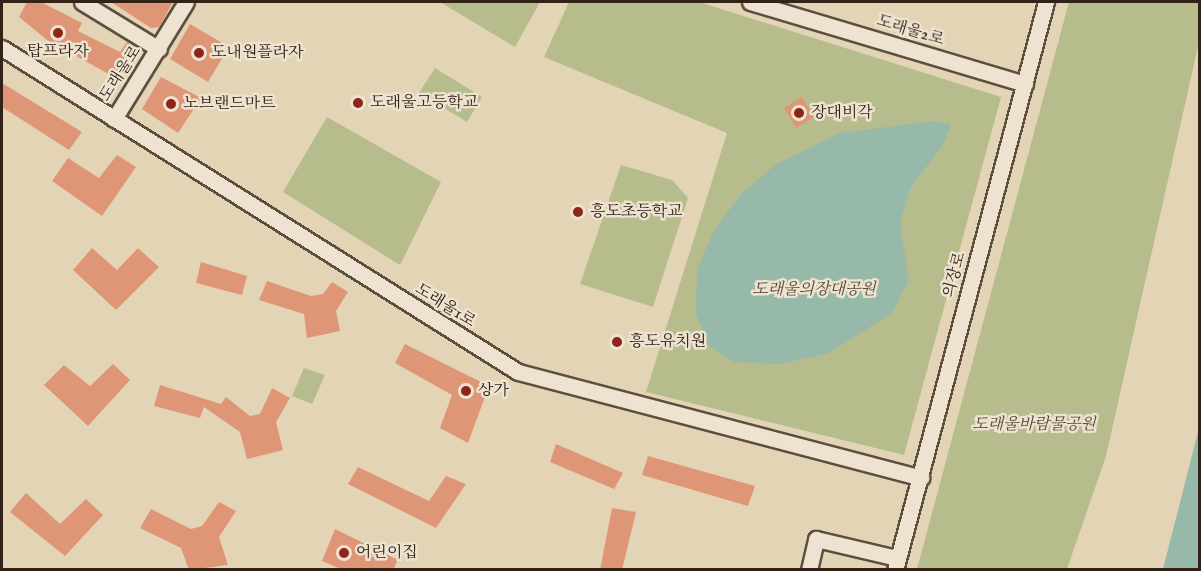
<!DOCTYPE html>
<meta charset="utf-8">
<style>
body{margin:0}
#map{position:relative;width:1201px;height:571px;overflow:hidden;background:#e3d4b6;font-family:"IM FELL English","Noto Serif KR",serif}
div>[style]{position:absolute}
.green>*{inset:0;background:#b6bc8c}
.water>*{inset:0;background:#96b9a9}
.building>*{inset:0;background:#df9677}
.roads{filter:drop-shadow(2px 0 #5e4e40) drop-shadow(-2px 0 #5e4e40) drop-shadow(0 2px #5e4e40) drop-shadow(0 -2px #5e4e40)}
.minor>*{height:15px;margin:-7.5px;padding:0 7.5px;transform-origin:7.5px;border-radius:7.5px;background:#ede3d0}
.dots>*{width:16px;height:16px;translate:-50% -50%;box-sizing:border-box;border:3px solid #ede3d0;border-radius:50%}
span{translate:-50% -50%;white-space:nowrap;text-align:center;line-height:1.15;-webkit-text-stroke:5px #ede3d0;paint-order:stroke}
.street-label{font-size:16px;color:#322218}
.poi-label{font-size:16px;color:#322218}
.left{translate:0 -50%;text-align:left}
.park-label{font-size:16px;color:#534835;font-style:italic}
.frame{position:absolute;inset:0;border:3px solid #322218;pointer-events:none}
</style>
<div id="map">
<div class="green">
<i style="clip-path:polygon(440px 2px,540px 2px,515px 47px)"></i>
<i style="clip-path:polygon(569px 2px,699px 2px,1001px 97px,904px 455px,646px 392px,727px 133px,544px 57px)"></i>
<i style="clip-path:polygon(1069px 2px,1199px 2px,1199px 42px,1106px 456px,1067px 569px,917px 569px)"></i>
<i style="clip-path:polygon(435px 68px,482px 97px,467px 122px,419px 93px)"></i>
<i style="clip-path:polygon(327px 117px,441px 182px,400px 265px,283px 192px)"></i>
<i style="clip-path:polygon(621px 165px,672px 180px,688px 198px,653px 307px,580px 284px)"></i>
<i style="clip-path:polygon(304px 368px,325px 375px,312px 404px,292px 396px)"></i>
</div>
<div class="water">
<i style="clip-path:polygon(934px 121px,951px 124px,943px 145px,910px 188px,900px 223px,909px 280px,893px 312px,829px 353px,780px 364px,734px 362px,710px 347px,696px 314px,697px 269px,714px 230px,742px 193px,775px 165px,840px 133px)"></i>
<i style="clip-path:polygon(1199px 428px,1199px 569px,1163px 569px)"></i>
</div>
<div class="building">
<i style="clip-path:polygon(27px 2px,41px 2px,82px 23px,78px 31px,120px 52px,128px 41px,139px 53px,125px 77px,116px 78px,47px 40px,19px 17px)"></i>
<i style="clip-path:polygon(111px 2px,173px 2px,159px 27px,151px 28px)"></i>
<i style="clip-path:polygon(190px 24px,229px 47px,208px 82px,170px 59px)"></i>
<i style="clip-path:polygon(161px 77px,201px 98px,178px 133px,142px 109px)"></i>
<i style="clip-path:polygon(2px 83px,82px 132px,69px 150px,2px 107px)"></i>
<i style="clip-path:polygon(802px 97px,814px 117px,796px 128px,784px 108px)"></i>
<i style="clip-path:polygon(117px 155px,136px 167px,102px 216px,52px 181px,68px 158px,99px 178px)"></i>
<i style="clip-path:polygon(92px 248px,117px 270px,138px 248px,159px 267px,116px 310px,73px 270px)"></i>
<i style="clip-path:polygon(201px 262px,247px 276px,242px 295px,196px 283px)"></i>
<i style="clip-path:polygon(267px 281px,311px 296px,323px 294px,332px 282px,348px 292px,336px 311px,340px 331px,307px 338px,304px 314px,259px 300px)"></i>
<i style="clip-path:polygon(405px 344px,489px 386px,468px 443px,440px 428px,452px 395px,395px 363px)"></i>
<i style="clip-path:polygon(113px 364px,130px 380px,88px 426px,44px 385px,64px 365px,90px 386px)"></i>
<i style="clip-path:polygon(160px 385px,221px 404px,226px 397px,250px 416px,260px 414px,272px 388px,290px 398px,276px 422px,283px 450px,247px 459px,240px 432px,204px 407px,200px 418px,154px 406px)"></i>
<i style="clip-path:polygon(556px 444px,623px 473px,614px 489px,550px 462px)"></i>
<i style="clip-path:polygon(648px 456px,755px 486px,748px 506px,642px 475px)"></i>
<i style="clip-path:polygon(358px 467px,429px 501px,446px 476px,466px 484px,436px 528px,348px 484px)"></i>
<i style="clip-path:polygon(26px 493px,60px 524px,86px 499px,103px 515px,65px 556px,10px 512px)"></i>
<i style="clip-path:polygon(219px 502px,236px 511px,219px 537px,228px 565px,189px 570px,181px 548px,140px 528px,151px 509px,191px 529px,202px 526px)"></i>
<i style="clip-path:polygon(612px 508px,636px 512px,622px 570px,600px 570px)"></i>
<i style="clip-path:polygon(335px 529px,398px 560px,393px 570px,343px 570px,322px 561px)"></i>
</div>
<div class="roads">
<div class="minor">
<i style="left:82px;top:2px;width:90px;rotate:31.4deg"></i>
<i style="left:750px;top:2px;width:287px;rotate:16.6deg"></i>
<i style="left:2px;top:48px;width:609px;rotate:32.12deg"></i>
<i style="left:518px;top:372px;width:417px;rotate:14.7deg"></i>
<i style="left:114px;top:119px;width:137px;rotate:-58.4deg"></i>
<i style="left:809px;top:570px;width:32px;rotate:-77deg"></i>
<i style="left:816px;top:539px;width:83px;rotate:13.2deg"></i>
<i style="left:895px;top:570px;width:588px;rotate:-75.11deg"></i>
</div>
</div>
<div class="dots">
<i style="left:58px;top:33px;background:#8f2418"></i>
<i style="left:199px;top:53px;background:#8f2418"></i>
<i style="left:358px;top:103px;background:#8f2418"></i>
<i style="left:171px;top:104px;background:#8f2418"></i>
<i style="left:799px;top:113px;background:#8f2418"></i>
<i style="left:578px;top:212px;background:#8f2418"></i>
<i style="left:617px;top:342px;background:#8f2418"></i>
<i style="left:466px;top:391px;background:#8f2418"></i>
<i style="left:344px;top:553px;background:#8f2418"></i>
</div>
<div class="street-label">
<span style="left:910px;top:31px;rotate:17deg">도래울2로</span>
<span style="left:121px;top:74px;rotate:-57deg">도래울로</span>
<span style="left:955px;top:275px;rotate:-75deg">의장로</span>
<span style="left:445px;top:306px;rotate:32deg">도래울1로</span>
</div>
<div class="poi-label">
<span style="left:58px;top:52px">탑프라자</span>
<span class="left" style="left:211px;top:53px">도내원플라자</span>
<span class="left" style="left:370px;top:103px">도래울고등학교</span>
<span class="left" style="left:183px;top:104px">노브랜드마트</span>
<span class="left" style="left:811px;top:113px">장대비각</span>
<span class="left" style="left:590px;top:212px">흥도초등학교</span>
<span class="left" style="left:629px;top:342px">흥도유치원</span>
<span class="left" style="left:478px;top:391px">상가</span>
<span class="left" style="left:356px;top:553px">어린이집</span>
</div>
<div class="park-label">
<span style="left:814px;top:290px">도래울의장대공원</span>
<span style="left:1034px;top:425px">도래울바람물공원</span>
</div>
<div class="frame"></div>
</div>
